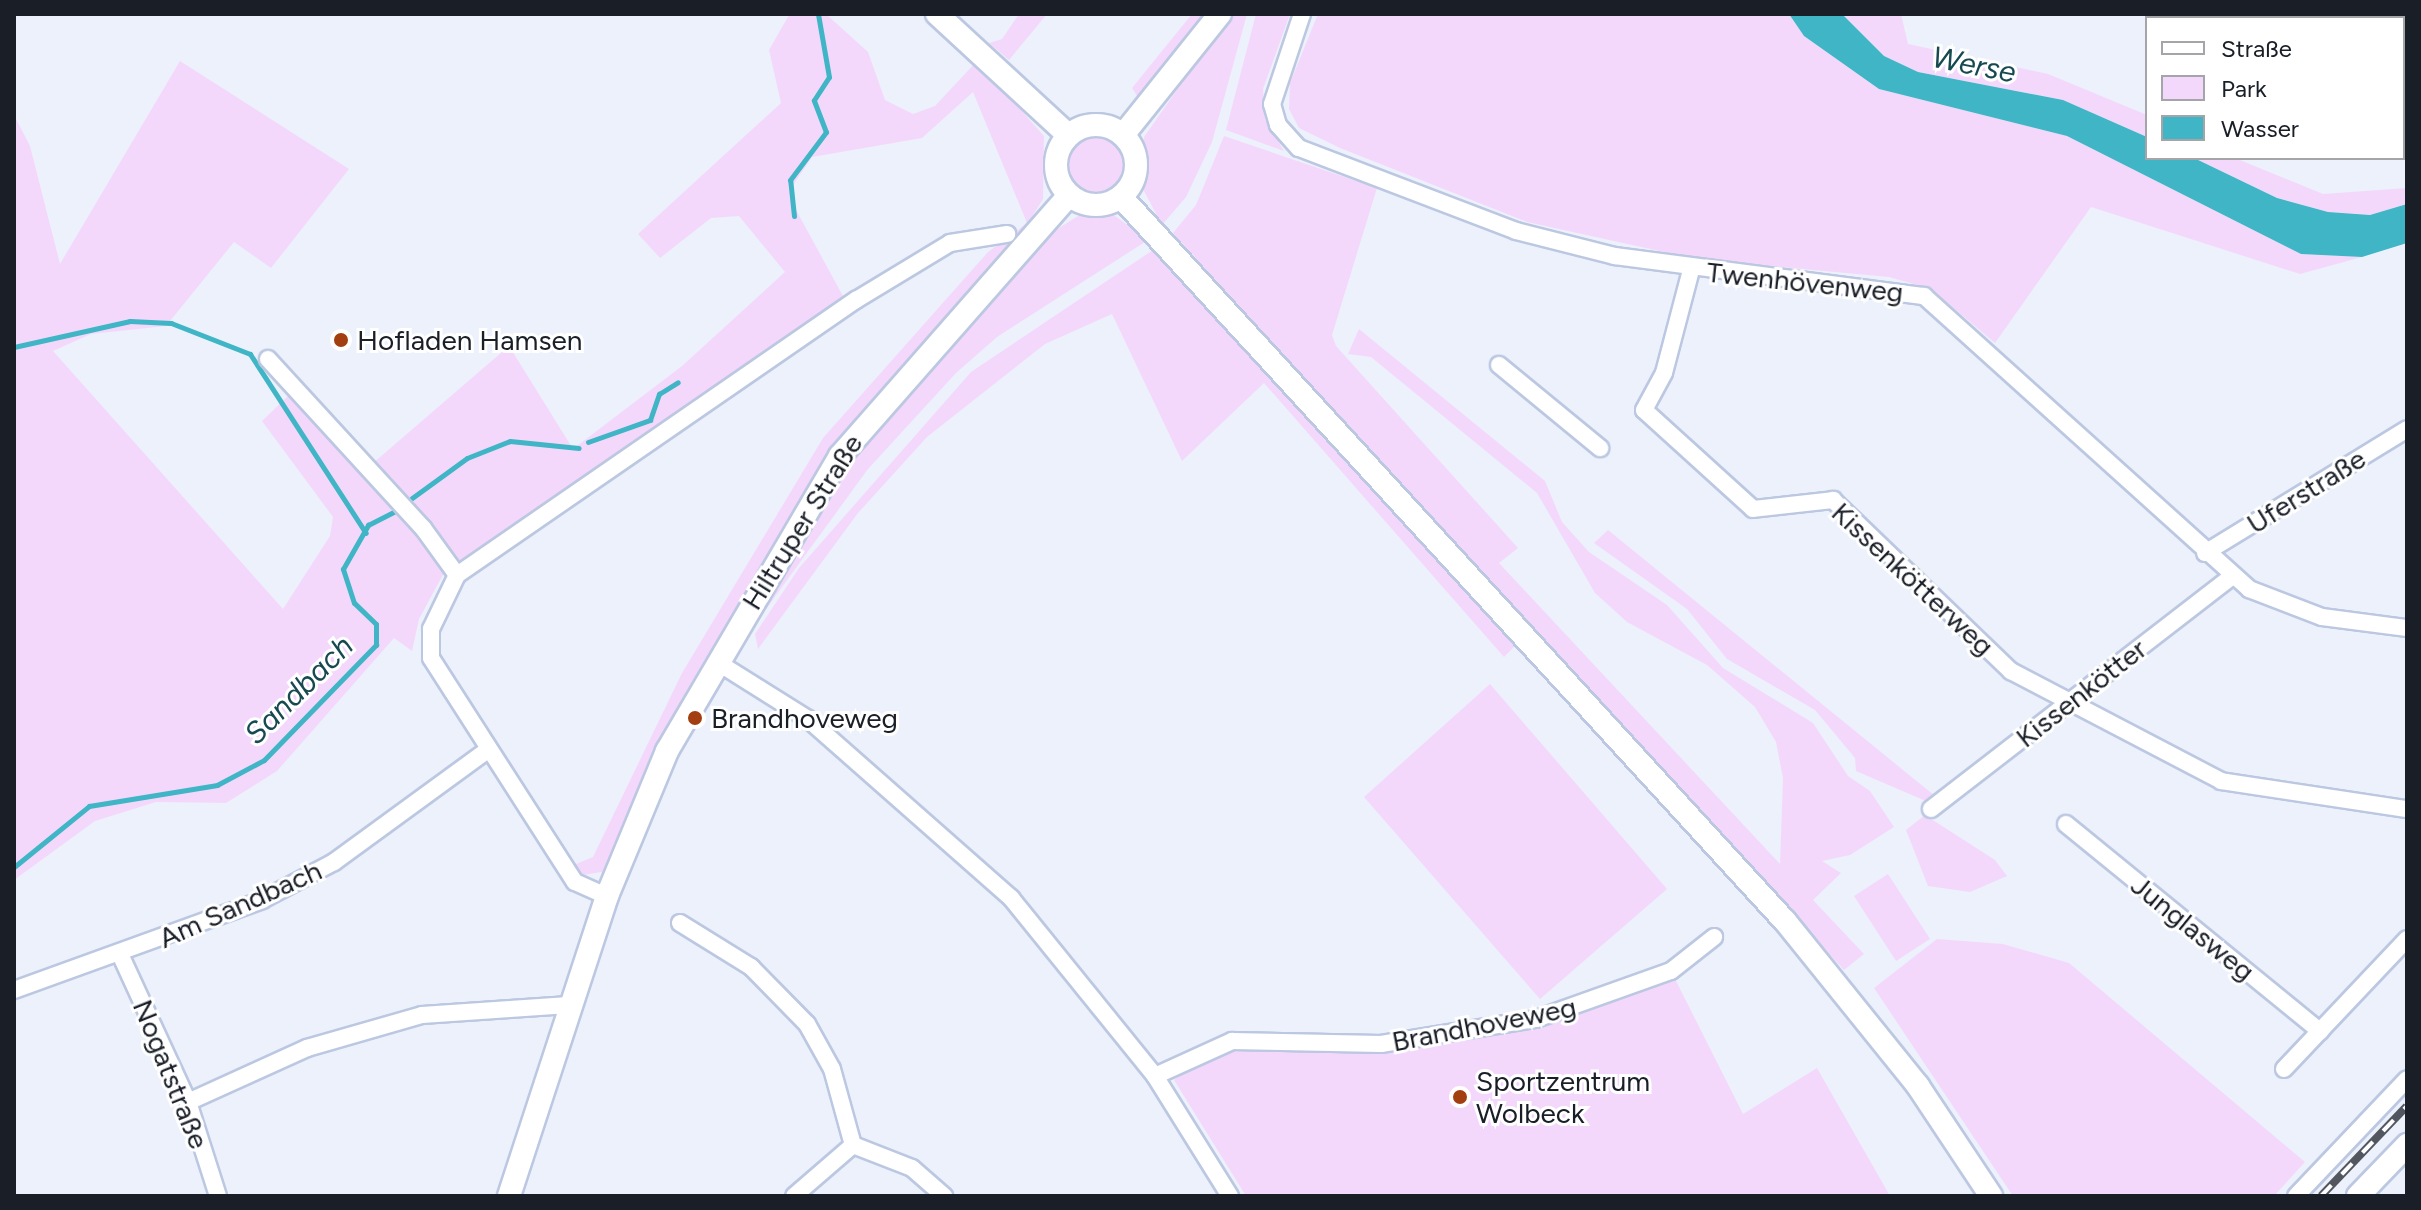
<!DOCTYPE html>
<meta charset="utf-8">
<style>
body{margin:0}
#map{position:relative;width:2421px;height:1210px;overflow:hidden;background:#ecf1fb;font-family:Figtree,sans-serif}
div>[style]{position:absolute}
.green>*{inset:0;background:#f4d8fc}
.round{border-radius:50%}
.water>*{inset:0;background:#3fb5c5}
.stream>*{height:5px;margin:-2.5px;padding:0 2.5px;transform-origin:2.5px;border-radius:2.5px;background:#3fb5c5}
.roads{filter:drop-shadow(2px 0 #bcc8e1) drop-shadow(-2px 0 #bcc8e1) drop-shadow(0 2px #bcc8e1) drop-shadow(0 -2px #bcc8e1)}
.street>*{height:16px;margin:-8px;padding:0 8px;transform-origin:8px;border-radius:8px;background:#fff}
.secondary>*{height:22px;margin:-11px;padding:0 11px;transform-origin:11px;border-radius:11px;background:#fff}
.secondary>.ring{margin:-11px;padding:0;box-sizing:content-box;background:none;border:22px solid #fff;border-radius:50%}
.rail>*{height:8px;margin-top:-4px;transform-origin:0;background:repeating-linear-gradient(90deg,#fff 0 15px,#51565f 0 30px);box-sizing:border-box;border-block:2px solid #51565f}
.dots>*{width:22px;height:22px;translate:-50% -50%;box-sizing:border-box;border:4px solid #fff;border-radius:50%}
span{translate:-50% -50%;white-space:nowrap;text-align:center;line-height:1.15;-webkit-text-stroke:6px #fff;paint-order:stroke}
.street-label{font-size:28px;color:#191e27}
.poi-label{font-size:28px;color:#191e27}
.left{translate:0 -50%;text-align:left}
.water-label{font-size:30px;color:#174951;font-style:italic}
.frame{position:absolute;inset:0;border:16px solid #191e27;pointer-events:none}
.legend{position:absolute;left:2145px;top:16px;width:260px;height:144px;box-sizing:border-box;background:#fff;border:2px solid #a3a5a9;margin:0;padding:10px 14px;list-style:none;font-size:24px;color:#191e27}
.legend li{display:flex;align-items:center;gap:16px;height:40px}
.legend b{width:40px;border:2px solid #a3a5a9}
</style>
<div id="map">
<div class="green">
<i style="clip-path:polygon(826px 14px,868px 52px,885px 100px,913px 114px,935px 106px,977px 61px,1044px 136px,1043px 199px,1017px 241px,845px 436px,607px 871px,577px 876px,553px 835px,576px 864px,593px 857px,682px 673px,823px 438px,988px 252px,1027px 223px,973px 92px,922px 138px,812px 157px,793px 185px,795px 208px,844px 298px,461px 564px,402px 494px,445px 571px,419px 619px,412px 651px,394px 638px,277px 771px,226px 803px,156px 802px,95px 821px,14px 880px,14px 115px,30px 146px,60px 264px,180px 61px,349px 169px,271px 268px,234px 242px,166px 326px,91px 334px,53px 351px,283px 609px,330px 536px,333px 517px,262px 421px,288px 396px,340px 452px,372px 464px,509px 346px,573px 449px,682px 366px,785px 272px,739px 216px,711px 218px,660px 258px,638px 234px,781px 103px,769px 50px,789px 15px)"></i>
<i style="clip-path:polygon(1019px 14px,1047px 14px,1009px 60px,989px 43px,1002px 39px)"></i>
<i style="clip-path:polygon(1192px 14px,1208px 14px,1139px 99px,1132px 88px)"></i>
<i style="clip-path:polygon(1230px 14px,1247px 14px,1212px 142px,1186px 197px,1162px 225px,1143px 189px,1144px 137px)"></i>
<i style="clip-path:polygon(1256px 14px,1290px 14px,1263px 89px,1265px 119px,1284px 151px,1226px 130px)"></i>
<i style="clip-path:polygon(1318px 14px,1789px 14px,1804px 36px,1879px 89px,2067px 136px,2301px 254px,2362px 257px,2300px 274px,2091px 207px,1995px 343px,1931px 289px,1889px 277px,1696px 259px,1527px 222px,1340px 148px,1299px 128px,1289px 109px,1290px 83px)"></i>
<i style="clip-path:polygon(1842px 14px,1901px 14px,1908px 44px,2048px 74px,2147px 115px,2147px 137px,2063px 100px,1918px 72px,1884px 56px)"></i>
<i class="round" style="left:1066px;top:134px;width:62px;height:62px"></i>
<i style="clip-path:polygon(1224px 136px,1377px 188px,1332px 335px,1336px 346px,1518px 548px,1499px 563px,1780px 864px,1783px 778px,1776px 742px,1755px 707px,1707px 665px,1627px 622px,1595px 593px,1537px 493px,1371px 357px,1348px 354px,1359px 329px,1545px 481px,1562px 522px,1589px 552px,1667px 605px,1723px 668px,1813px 723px,1848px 776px,1870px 791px,1894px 827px,1850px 855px,1822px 861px,1841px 873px,1813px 900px,1864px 954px,1844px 970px,1173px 233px,1196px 205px)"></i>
<i style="clip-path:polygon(2194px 158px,2235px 158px,2323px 194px,2407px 188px,2407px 204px,2370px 215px,2328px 212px,2277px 198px)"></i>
<i style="clip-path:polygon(1083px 213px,1111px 213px,1148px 240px,997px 337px,956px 373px,868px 469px,742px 642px,844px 464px,1038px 241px)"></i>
<i style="clip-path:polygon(1156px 248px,1520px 641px,1504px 657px,1264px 383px,1182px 461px,1112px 314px,1045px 344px,927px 437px,858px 513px,758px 649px,755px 634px,799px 568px,971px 372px)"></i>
<i style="clip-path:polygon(1608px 530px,1935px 796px,1928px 802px,1856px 771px,1855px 758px,1815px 710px,1727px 659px,1687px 609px,1594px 543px)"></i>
<i style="clip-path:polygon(1490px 684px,1667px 889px,1540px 999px,1364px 797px)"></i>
<i style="clip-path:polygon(1925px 815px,1995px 860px,2007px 876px,1970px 892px,1928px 886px,1906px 830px)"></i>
<i style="clip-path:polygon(1888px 874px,1930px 939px,1896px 961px,1854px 896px)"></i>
<i style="clip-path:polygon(1937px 939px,2003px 944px,2069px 963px,2305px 1162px,2274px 1196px,2013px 1196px,1874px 988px)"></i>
<i style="clip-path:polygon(1671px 971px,1743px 1114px,1817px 1068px,1890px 1196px,1246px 1196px,1174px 1080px,1195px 1062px,1237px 1049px,1467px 1033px)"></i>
</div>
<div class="water">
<i style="clip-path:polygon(1789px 14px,1842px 14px,1884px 56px,1918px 72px,2063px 100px,2147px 137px,2147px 158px,2194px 158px,2277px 198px,2328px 212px,2370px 215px,2407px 204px,2407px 243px,2362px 257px,2301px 254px,2067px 136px,1879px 89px,1804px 36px)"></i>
</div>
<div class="stream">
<i style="left:794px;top:216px;width:36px;rotate:-96deg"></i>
<i style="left:790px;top:180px;width:60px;rotate:-53.1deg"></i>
<i style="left:826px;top:132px;width:34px;rotate:-111deg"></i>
<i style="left:814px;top:100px;width:27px;rotate:-57deg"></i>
<i style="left:829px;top:77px;width:64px;rotate:-99.9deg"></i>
<i style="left:14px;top:347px;width:119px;rotate:-12.6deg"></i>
<i style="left:130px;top:321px;width:41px;rotate:2.8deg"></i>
<i style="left:171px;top:323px;width:85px;rotate:21.4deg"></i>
<i style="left:250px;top:354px;width:213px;rotate:57.1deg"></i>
<i style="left:588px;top:442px;width:66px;rotate:-19.5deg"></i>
<i style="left:650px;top:420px;width:28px;rotate:-71deg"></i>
<i style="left:659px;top:394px;width:22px;rotate:-32deg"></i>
<i style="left:412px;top:498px;width:68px;rotate:-36deg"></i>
<i style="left:467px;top:458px;width:46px;rotate:-21.6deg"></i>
<i style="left:510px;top:441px;width:69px;rotate:5.8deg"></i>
<i style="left:14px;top:867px;width:97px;rotate:-39.1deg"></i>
<i style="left:89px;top:806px;width:130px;rotate:-9.3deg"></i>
<i style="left:217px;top:785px;width:53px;rotate:-28deg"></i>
<i style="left:264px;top:760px;width:161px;rotate:-45.8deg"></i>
<i style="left:376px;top:645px;width:21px;rotate:-90deg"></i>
<i style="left:376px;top:624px;width:30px;rotate:-136deg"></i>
<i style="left:354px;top:603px;width:36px;rotate:-108deg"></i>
<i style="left:343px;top:569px;width:51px;rotate:-60.4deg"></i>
<i style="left:368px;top:525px;width:34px;rotate:-27deg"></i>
</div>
<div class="roads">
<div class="street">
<i style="left:1302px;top:14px;width:95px;rotate:108.4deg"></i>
<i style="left:1272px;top:104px;width:22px;rotate:74deg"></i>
<i style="left:1278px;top:125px;width:31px;rotate:48deg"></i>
<i style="left:1299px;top:148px;width:232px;rotate:20.9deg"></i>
<i style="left:1516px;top:231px;width:102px;rotate:14.2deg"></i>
<i style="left:1615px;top:256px;width:312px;rotate:7.4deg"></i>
<i style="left:1924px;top:296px;width:438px;rotate:42deg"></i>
<i style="left:2249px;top:589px;width:78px;rotate:21deg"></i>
<i style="left:2322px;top:617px;width:86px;rotate:7.4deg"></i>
<i style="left:1691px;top:270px;width:106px;rotate:104.7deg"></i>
<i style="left:1664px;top:373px;width:42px;rotate:118.4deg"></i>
<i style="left:1644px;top:410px;width:147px;rotate:42.2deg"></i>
<i style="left:1753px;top:509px;width:81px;rotate:-6.4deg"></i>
<i style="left:1833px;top:500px;width:247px;rotate:43.9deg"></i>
<i style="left:2011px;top:671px;width:237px;rotate:27.6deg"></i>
<i style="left:2221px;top:781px;width:188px;rotate:8.6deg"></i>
<i style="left:268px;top:359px;width:229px;rotate:47.5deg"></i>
<i style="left:423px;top:528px;width:58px;rotate:54.1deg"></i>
<i style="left:457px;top:575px;width:485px;rotate:-34.6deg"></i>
<i style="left:856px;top:300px;width:110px;rotate:-31.2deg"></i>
<i style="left:950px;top:243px;width:58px;rotate:-9deg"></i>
<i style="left:1499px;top:365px;width:131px;rotate:39.4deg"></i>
<i style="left:2205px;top:553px;width:237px;rotate:-31.5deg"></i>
<i style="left:457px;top:575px;width:60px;rotate:115.7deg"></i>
<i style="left:431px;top:629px;width:29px;rotate:90deg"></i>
<i style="left:431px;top:658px;width:266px;rotate:57.3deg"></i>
<i style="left:575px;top:882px;width:35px;rotate:24deg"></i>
<i style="left:717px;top:662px;width:107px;rotate:32.1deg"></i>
<i style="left:808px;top:719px;width:271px;rotate:41.4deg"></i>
<i style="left:1011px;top:898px;width:229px;rotate:51deg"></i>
<i style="left:1155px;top:1076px;width:142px;rotate:58deg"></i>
<i style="left:1931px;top:809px;width:381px;rotate:-37.7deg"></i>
<i style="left:2066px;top:824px;width:328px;rotate:39.2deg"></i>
<i style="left:680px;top:923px;width:84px;rotate:31.8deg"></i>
<i style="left:751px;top:967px;width:80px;rotate:45.5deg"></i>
<i style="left:807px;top:1024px;width:51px;rotate:60.9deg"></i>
<i style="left:832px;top:1069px;width:79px;rotate:74.6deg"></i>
<i style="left:120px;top:954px;width:163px;rotate:65.3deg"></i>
<i style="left:188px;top:1102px;width:99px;rotate:72.3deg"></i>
<i style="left:14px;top:990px;width:264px;rotate:-19.9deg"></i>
<i style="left:262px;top:900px;width:81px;rotate:-27.8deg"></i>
<i style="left:334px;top:862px;width:188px;rotate:-36.1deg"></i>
<i style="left:2284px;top:1069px;width:179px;rotate:-46.6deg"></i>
<i style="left:1155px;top:1076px;width:85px;rotate:-24.4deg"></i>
<i style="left:1232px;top:1041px;width:149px;rotate:1.2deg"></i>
<i style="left:1381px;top:1044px;width:157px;rotate:-9.2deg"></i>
<i style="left:1536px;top:1019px;width:143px;rotate:-19.6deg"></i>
<i style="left:1671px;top:971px;width:55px;rotate:-38.3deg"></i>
<i style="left:188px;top:1102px;width:131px;rotate:-24.4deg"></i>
<i style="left:307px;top:1048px;width:120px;rotate:-16deg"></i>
<i style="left:422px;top:1015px;width:147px;rotate:-3.9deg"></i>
<i style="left:794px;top:1196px;width:78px;rotate:-40.8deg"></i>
<i style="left:853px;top:1145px;width:63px;rotate:21.3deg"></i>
<i style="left:912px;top:1168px;width:43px;rotate:41.2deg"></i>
<i style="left:2296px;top:1196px;width:161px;rotate:-46.5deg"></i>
</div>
<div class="secondary">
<i style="left:937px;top:14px;width:178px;rotate:42.7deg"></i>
<i class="ring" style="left:1056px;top:125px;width:58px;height:58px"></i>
<i style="left:1123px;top:135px;width:155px;rotate:-51.3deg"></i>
<i style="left:1121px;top:197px;width:982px;rotate:47.48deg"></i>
<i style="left:1785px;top:921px;width:212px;rotate:51.1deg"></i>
<i style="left:1918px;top:1086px;width:132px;rotate:56.4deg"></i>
<i style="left:509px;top:1196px;width:316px;rotate:-71.9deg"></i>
<i style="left:607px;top:896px;width:157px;rotate:-67.5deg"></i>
<i style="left:667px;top:751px;width:342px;rotate:-59.6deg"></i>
<i style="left:840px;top:456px;width:347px;rotate:-48.7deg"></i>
<i style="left:2358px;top:1196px;width:71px;rotate:-46.1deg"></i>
</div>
</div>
<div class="rail">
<i style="left:2321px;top:1196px;width:124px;rotate:-46.3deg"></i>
</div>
<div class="dots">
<i style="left:341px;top:340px;background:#a33e11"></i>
<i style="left:695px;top:718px;background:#a33e11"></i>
<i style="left:1460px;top:1097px;background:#a33e11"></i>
</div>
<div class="street-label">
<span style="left:1805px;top:282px;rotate:6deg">Twenhövenweg</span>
<span style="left:2306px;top:491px;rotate:-32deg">Uferstraße</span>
<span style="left:802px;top:522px;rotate:-58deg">Hiltruper Straße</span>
<span style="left:1913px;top:579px;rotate:43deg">Kissenkötterweg</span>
<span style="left:2081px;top:693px;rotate:-38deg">Kissenkötter</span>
<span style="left:240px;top:904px;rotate:-24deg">Am Sandbach</span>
<span style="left:2193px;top:928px;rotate:39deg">Junglasweg</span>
<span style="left:1484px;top:1024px;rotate:-11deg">Brandhoveweg</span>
<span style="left:171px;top:1074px;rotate:68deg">Nogatstraße</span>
</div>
<div class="poi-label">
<span class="left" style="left:357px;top:340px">Hofladen Hamsen</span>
<span class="left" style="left:711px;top:718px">Brandhoveweg</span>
<span class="left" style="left:1476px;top:1097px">Sportzentrum<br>Wolbeck</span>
</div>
<div class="water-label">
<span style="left:1974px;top:65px;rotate:11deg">Werse</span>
<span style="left:299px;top:690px;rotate:-45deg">Sandbach</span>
</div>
<div class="frame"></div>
<ul class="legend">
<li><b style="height:10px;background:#fff"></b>Straße</li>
<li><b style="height:22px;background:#f4d8fc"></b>Park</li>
<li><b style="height:22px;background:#3fb5c5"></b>Wasser</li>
</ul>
</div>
